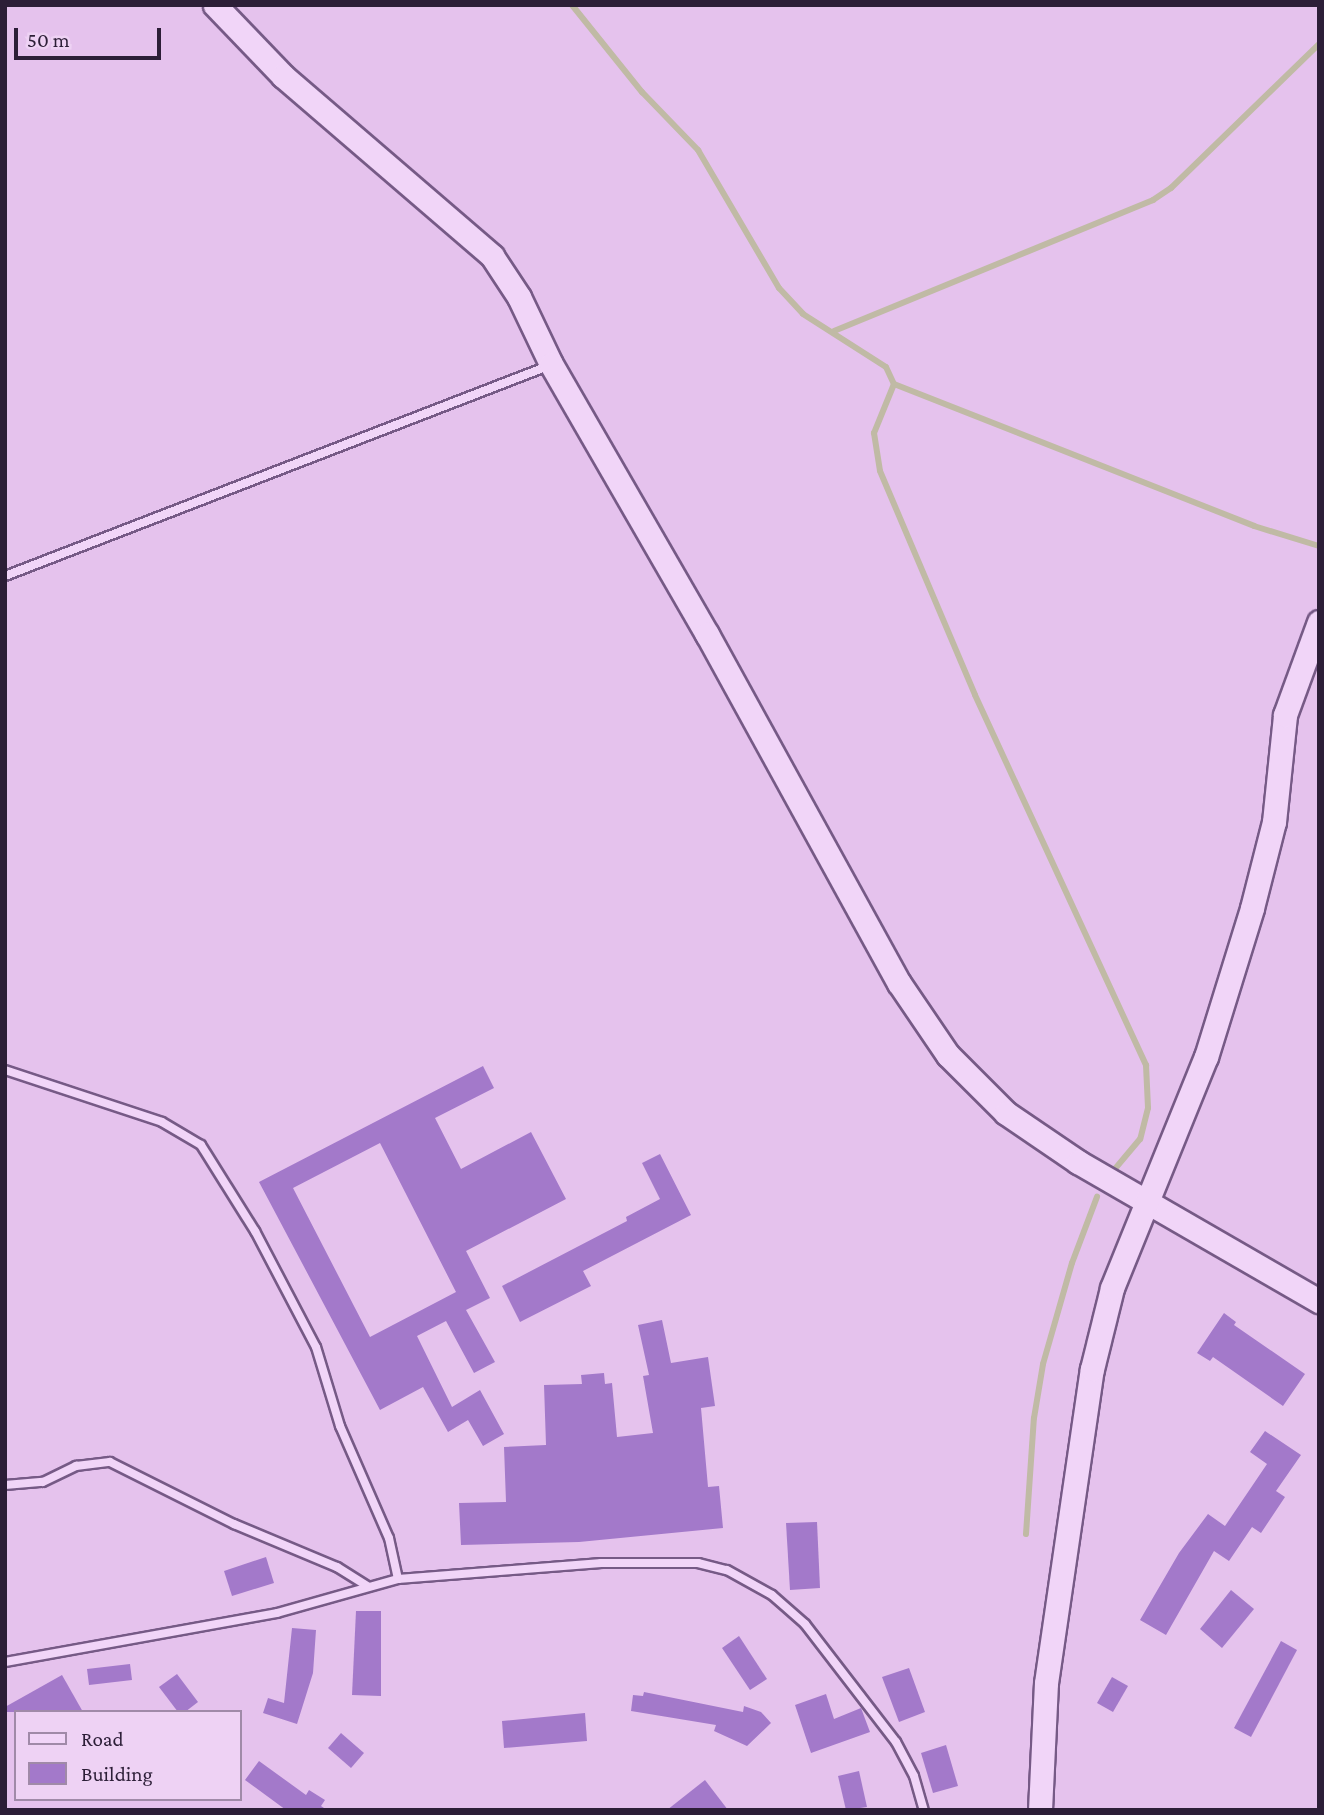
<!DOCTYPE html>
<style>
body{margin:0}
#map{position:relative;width:1324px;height:1815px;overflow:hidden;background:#e5c2ed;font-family:"Crimson Pro",serif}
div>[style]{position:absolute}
.stream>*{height:6px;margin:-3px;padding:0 3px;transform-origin:3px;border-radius:3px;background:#c0baa5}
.building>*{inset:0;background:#a379ca}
.roads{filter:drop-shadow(2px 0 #765a86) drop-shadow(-2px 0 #765a86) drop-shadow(0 2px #765a86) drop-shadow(0 -2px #765a86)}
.lane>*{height:8px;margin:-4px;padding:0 4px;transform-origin:4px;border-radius:4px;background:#f1d5f8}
.secondary>*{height:23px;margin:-11.5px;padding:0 11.5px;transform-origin:11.5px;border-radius:11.5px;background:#f1d5f8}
span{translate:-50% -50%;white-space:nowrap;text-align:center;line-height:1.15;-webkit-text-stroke:5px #eed2f4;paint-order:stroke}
.frame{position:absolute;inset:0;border:7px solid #2c1e37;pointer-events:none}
.legend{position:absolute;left:14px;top:1710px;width:228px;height:91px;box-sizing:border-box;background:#eed2f4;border:2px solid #a08aa8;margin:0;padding:9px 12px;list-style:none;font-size:21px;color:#2c1e37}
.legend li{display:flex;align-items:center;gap:14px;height:35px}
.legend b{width:35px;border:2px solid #a08aa8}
.scale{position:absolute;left:14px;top:28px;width:147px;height:32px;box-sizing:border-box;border:4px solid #2c1e37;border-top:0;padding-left:9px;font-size:21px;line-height:24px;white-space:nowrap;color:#2c1e37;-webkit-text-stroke:5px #eed2f4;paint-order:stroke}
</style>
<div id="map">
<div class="stream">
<i style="left:572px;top:5px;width:112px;rotate:51.2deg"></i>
<i style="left:642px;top:92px;width:81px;rotate:46deg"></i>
<i style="left:698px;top:150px;width:160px;rotate:59.6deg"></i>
<i style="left:779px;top:288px;width:35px;rotate:47deg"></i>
<i style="left:803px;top:314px;width:98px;rotate:32.6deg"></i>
<i style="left:886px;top:367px;width:19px;rotate:65deg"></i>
<i style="left:894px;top:384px;width:53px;rotate:112.2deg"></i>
<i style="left:874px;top:433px;width:38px;rotate:81deg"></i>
<i style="left:880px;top:471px;width:243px;rotate:67deg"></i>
<i style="left:975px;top:695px;width:408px;rotate:65.2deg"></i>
<i style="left:1146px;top:1065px;width:43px;rotate:87.3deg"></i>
<i style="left:1148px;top:1108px;width:32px;rotate:104deg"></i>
<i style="left:1140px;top:1139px;width:39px;rotate:130deg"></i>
<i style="left:834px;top:331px;width:345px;rotate:-22.3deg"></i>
<i style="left:1153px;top:200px;width:22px;rotate:-34deg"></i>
<i style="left:1171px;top:188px;width:206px;rotate:-44.2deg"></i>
<i style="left:894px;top:384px;width:387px;rotate:21.5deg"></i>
<i style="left:1254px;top:526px;width:68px;rotate:17.1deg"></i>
<i style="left:1026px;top:1534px;width:116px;rotate:-86.1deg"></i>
<i style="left:1034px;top:1418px;width:55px;rotate:-80.5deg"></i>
<i style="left:1043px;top:1364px;width:105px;rotate:-74deg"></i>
<i style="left:1072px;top:1263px;width:71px;rotate:-69.3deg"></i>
</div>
<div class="building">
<i style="clip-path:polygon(evenodd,483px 1066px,494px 1088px,435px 1118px,461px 1169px,531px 1132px,566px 1199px,466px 1251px,490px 1298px,466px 1310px,495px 1362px,474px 1373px,446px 1321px,417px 1336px,452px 1407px,480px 1390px,504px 1434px,483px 1446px,468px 1420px,448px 1432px,423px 1387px,380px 1410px,259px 1182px,483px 1066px,380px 1143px,456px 1292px,370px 1337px,293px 1188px,380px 1143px)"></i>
<i style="clip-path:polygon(660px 1154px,691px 1215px,583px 1271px,591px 1286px,520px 1322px,502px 1286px,627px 1221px,626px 1217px,660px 1199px,642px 1163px)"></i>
<i style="clip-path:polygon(1224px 1313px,1236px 1322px,1234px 1325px,1305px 1374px,1283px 1406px,1213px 1357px,1210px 1361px,1197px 1353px)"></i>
<i style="clip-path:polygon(662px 1320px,671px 1363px,708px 1357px,715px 1406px,701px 1408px,708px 1487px,719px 1486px,723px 1528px,579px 1542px,461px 1545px,459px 1503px,506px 1502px,504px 1447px,546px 1445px,544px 1385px,582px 1384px,581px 1375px,604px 1373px,605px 1384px,612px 1383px,617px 1437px,653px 1433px,643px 1376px,649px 1375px,638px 1325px)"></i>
<i style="clip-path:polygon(1265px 1431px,1301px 1455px,1276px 1491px,1285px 1497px,1261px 1533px,1252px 1527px,1229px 1561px,1214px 1551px,1166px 1635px,1140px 1620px,1179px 1553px,1208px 1514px,1225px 1526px,1267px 1464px,1250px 1452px)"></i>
<i style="clip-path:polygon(817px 1522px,820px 1588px,790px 1590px,786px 1523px)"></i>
<i style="clip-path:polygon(266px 1557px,274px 1583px,232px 1596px,224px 1571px)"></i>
<i style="clip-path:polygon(1231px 1590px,1254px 1609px,1222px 1648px,1200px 1629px)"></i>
<i style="clip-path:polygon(356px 1611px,381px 1611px,381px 1696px,352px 1695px)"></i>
<i style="clip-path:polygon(292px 1628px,316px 1630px,313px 1673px,297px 1724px,263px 1713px,268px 1698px,284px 1703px)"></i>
<i style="clip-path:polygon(739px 1636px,767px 1679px,750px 1690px,722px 1648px)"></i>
<i style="clip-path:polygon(1281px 1641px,1297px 1650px,1251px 1737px,1234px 1728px)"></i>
<i style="clip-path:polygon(130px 1664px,132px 1680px,89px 1685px,87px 1669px)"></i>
<i style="clip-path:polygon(909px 1668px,925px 1712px,899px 1722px,882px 1677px)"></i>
<i style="clip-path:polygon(177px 1674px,198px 1702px,185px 1712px,178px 1712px,159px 1687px)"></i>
<i style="clip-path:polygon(62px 1675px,83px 1712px,5px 1712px,5px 1707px)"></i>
<i style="clip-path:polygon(1112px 1677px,1128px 1686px,1113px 1712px,1097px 1703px)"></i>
<i style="clip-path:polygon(644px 1692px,743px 1712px,744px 1706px,761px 1712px,771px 1723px,747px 1746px,714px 1731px,716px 1725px,631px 1711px,633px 1695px,643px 1696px)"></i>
<i style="clip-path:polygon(826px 1694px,834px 1719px,861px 1708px,870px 1732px,811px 1753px,795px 1705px)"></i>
<i style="clip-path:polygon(585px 1713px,587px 1741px,504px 1748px,502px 1721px)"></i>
<i style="clip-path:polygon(341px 1733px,364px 1753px,351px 1768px,328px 1748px)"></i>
<i style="clip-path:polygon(946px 1745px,958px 1786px,933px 1793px,921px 1753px)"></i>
<i style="clip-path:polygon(259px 1761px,306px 1795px,309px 1790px,325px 1800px,321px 1806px,327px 1810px,286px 1810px,245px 1780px)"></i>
<i style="clip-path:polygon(859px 1771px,867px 1807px,846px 1810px,838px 1776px)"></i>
<i style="clip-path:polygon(705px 1780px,728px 1810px,667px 1810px)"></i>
</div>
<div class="roads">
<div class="lane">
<i style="left:5px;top:576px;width:582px;rotate:-21.14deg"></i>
<i style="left:5px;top:1070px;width:165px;rotate:18.3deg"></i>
<i style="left:162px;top:1122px;width:45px;rotate:30.5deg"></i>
<i style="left:201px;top:1145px;width:102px;rotate:57.9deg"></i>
<i style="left:255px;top:1231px;width:131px;rotate:62.3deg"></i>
<i style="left:316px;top:1347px;width:83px;rotate:73.1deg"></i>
<i style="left:340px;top:1426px;width:122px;rotate:66.4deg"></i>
<i style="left:389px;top:1538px;width:42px;rotate:77.6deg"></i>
<i style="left:5px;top:1485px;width:38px;rotate:-5deg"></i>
<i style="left:43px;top:1482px;width:37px;rotate:-26deg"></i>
<i style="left:76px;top:1466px;width:34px;rotate:-7deg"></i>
<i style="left:110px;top:1462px;width:139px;rotate:26.6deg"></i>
<i style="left:234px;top:1524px;width:112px;rotate:22.7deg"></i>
<i style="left:337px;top:1567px;width:36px;rotate:32deg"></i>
<i style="left:5px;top:1662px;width:276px;rotate:-10.2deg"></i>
<i style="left:277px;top:1613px;width:126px;rotate:-15.7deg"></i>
<i style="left:398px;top:1579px;width:204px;rotate:-4.5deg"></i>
<i style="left:601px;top:1563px;width:97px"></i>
<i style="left:698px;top:1563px;width:30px;rotate:14deg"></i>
<i style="left:727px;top:1570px;width:51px;rotate:29.1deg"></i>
<i style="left:772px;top:1595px;width:44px;rotate:41.3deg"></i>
<i style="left:805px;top:1624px;width:149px;rotate:52.4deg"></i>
<i style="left:896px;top:1742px;width:38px;rotate:62deg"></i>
<i style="left:914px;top:1776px;width:35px;rotate:74deg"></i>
</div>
<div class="secondary">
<i style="left:215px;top:5px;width:98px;rotate:46.2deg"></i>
<i style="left:283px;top:76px;width:276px;rotate:40.7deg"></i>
<i style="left:492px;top:256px;width:49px;rotate:56.6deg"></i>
<i style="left:519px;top:297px;width:74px;rotate:64.5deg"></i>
<i style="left:551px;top:364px;width:312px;rotate:60deg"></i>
<i style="left:707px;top:634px;width:398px;rotate:61.2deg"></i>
<i style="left:899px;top:983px;width:87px;rotate:55.8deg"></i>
<i style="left:948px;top:1055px;width:82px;rotate:45deg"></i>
<i style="left:1006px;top:1113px;width:87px;rotate:34.2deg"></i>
<i style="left:1078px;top:1162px;width:278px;rotate:30deg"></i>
<i style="left:1040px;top:1810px;width:127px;rotate:-87.3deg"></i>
<i style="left:1046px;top:1683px;width:317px;rotate:-81.7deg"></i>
<i style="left:1092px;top:1369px;width:83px;rotate:-76.1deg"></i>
<i style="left:1112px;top:1288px;width:249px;rotate:-67.9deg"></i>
<i style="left:1206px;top:1057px;width:156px;rotate:-72.8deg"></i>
<i style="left:1252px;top:908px;width:89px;rotate:-75.7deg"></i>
<i style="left:1274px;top:822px;width:108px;rotate:-84.1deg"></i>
<i style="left:1285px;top:715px;width:99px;rotate:-69.9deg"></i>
</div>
</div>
<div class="frame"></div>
<ul class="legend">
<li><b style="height:9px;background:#f1d5f8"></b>Road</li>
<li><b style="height:19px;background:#a379ca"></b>Building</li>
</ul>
<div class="scale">50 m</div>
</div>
